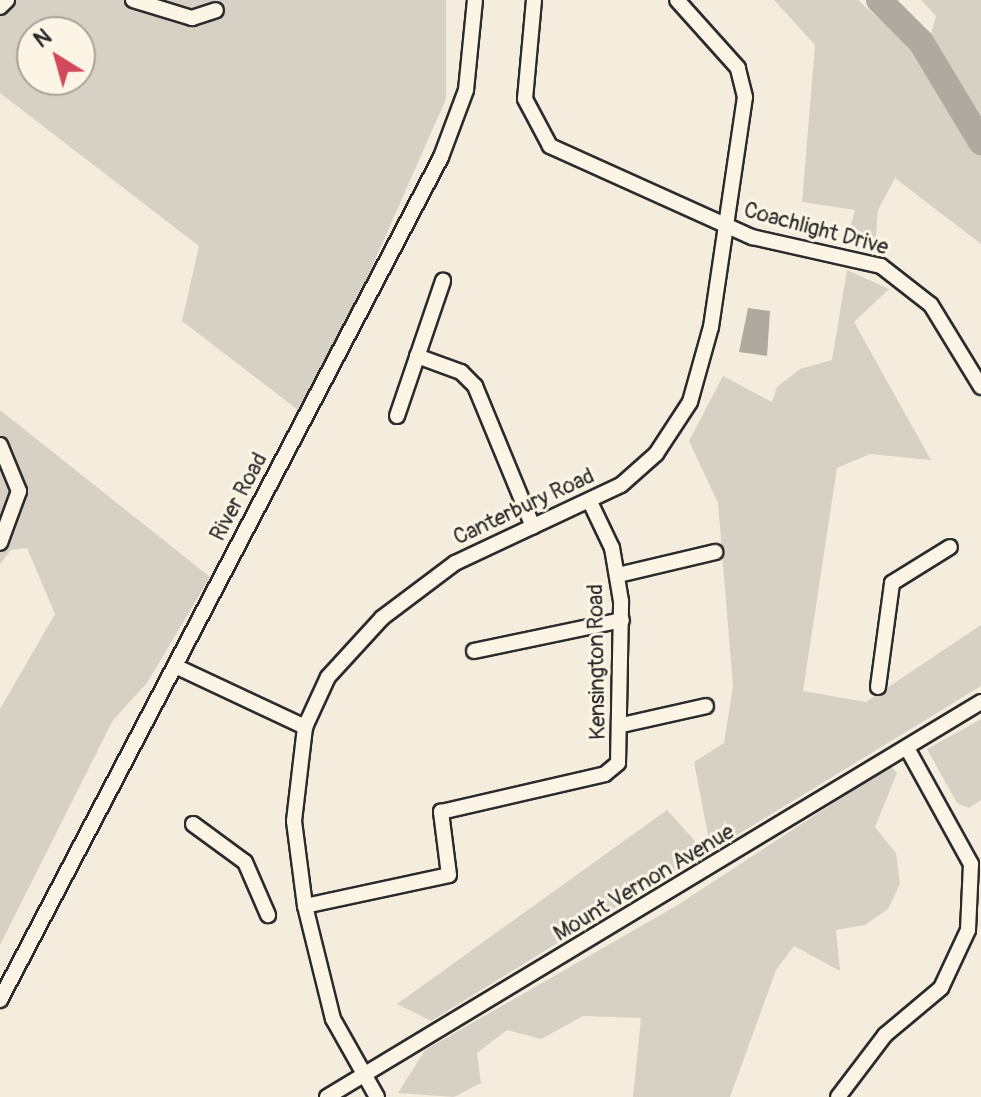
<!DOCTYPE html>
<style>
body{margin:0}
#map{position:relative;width:981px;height:1097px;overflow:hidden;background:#f4edde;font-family:Pangolin,sans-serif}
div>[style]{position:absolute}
.green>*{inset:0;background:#d6d1c4}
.water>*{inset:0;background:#afaaa0}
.river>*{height:26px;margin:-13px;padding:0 13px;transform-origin:13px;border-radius:13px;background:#afaaa0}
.roads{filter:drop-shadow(2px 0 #2b2b2b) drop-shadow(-2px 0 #2b2b2b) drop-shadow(0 2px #2b2b2b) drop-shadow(0 -2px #2b2b2b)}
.minor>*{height:14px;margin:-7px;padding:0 7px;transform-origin:7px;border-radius:7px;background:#fcf5e5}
span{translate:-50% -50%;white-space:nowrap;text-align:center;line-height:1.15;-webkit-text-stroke:6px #fcf5e5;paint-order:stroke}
.street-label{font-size:22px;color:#2b2b2b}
.north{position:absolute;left:16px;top:16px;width:80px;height:80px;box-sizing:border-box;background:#fcf5e5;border:2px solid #a8a49b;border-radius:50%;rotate:323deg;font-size:22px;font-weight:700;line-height:32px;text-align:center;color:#2b2b2b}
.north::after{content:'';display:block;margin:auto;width:28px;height:36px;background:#d1495b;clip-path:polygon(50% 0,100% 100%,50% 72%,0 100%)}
</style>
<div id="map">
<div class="green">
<i style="clip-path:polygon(evenodd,0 0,446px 0,446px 99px,306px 416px,182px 321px,199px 246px,0 93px,0 0,32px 32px,80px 32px,80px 80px,32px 80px,32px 32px)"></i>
<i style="clip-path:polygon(774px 0,858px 0,924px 60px,936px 16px,921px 0,981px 0,981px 244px,895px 178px,878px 210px,875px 248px,846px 243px,855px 210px,802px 202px,815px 45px)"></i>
<i style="clip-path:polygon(847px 270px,889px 289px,854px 322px,931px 460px,870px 454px,837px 468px,803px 691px,866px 702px,981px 625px,981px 686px,711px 851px,694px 762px,724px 743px,733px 686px,718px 503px,689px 441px,723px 376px,772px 402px,777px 387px,800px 369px,832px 360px)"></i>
<i style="clip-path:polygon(0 410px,210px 577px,147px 683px,113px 720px,0 945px,0 709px,55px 614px,27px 548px,11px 550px,0 564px)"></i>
<i style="clip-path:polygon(981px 719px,981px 800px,969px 808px,957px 803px,927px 749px)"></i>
<i style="clip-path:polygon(890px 766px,897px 773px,875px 827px,896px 853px,900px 884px,888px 909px,865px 925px,836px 930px,840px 971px,794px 946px,776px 970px,730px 1097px,633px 1097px,641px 1018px,583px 1016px,541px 1039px,507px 1030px,477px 1053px,481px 1083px,454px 1097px,398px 1093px,425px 1050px,676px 906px)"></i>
<i style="clip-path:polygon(667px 810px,705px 852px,431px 1021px,397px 1004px)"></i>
</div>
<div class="water">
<i style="clip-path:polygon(748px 308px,770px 311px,767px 356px,739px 352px)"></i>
</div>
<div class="river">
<i style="left:879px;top:0;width:59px;rotate:45deg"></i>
<i style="left:921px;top:42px;width:117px;rotate:59deg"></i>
</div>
<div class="roads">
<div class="minor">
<i style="left:133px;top:0;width:62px;rotate:17deg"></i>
<i style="left:192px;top:18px;width:25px;rotate:-18deg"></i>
<i style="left:534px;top:0;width:99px;rotate:95.2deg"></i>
<i style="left:525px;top:99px;width:53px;rotate:62deg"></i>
<i style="left:550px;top:146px;width:222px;rotate:24.3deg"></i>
<i style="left:752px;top:237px;width:132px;rotate:12.7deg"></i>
<i style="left:881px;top:266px;width:63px;rotate:38deg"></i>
<i style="left:931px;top:305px;width:96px;rotate:58.6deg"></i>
<i style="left:0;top:7px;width:10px;rotate:-45deg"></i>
<i style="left:417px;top:356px;width:47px;rotate:20deg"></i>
<i style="left:461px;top:372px;width:20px;rotate:45deg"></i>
<i style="left:475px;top:386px;width:152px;rotate:67.6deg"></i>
<i style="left:397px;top:416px;width:143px;rotate:-71.2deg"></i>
<i style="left:0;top:445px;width:50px;rotate:67.6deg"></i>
<i style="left:19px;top:491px;width:55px;rotate:110.1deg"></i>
<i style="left:618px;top:575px;width:100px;rotate:-13.3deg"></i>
<i style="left:474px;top:651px;width:151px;rotate:-11.8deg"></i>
<i style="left:175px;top:666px;width:144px;rotate:25.1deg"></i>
<i style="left:878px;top:687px;width:105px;rotate:-82.3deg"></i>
<i style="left:892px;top:583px;width:68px;rotate:-31.8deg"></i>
<i style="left:622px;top:725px;width:86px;rotate:-12.7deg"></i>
<i style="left:193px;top:824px;width:64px;rotate:36.2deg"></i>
<i style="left:245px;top:862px;width:58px;rotate:66.5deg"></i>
<i style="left:305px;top:906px;width:147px;rotate:-12.1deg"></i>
<i style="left:449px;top:875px;width:64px;rotate:-97.2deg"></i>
<i style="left:441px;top:812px;width:168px;rotate:-13deg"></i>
<i style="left:605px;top:774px;width:17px;rotate:-40deg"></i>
<i style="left:618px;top:763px;width:162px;rotate:-88.9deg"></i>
<i style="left:621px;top:601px;width:54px;rotate:-99.6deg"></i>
<i style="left:612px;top:548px;width:49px;rotate:-115.5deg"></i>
<i style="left:0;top:1000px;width:951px;rotate:-62.38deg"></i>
<i style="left:441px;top:157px;width:72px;rotate:-69.5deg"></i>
<i style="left:466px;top:90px;width:90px;rotate:-84.3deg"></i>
<i style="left:327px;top:1097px;width:764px;rotate:-31.13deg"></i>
<i style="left:377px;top:1097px;width:90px;rotate:-119.4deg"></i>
<i style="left:333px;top:1019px;width:116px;rotate:-103.9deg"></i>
<i style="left:305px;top:906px;width:86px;rotate:-97.4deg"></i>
<i style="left:294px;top:821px;width:95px;rotate:-83.3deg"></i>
<i style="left:305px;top:727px;width:55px;rotate:-65.3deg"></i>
<i style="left:328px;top:677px;width:80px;rotate:-47.5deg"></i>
<i style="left:382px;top:618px;width:91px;rotate:-37deg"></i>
<i style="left:455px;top:563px;width:183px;rotate:-25.2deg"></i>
<i style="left:621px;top:485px;width:47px;rotate:-41.5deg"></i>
<i style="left:656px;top:454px;width:62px;rotate:-56.8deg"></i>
<i style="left:690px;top:402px;width:78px;rotate:-74.4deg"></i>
<i style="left:711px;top:327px;width:232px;rotate:-81.6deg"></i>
<i style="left:745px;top:97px;width:30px;rotate:-104deg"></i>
<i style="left:738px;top:68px;width:91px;rotate:-131.9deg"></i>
<i style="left:838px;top:1097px;width:78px;rotate:-52.8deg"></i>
<i style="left:885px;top:1035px;width:73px;rotate:-40deg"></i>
<i style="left:941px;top:988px;width:64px;rotate:-65deg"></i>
<i style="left:968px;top:930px;width:66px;rotate:-87.4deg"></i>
<i style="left:971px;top:864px;width:132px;rotate:-118.9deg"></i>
</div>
</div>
<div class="street-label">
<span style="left:816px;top:229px;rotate:15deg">Coachlight Drive</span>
<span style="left:239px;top:497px;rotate:-62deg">River Road</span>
<span style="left:524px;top:507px;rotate:-25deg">Canterbury Road</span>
<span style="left:597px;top:662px;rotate:-91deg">Kensington Road</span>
<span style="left:644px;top:883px;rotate:-31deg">Mount Vernon Avenue</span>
</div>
<div class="north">N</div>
</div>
